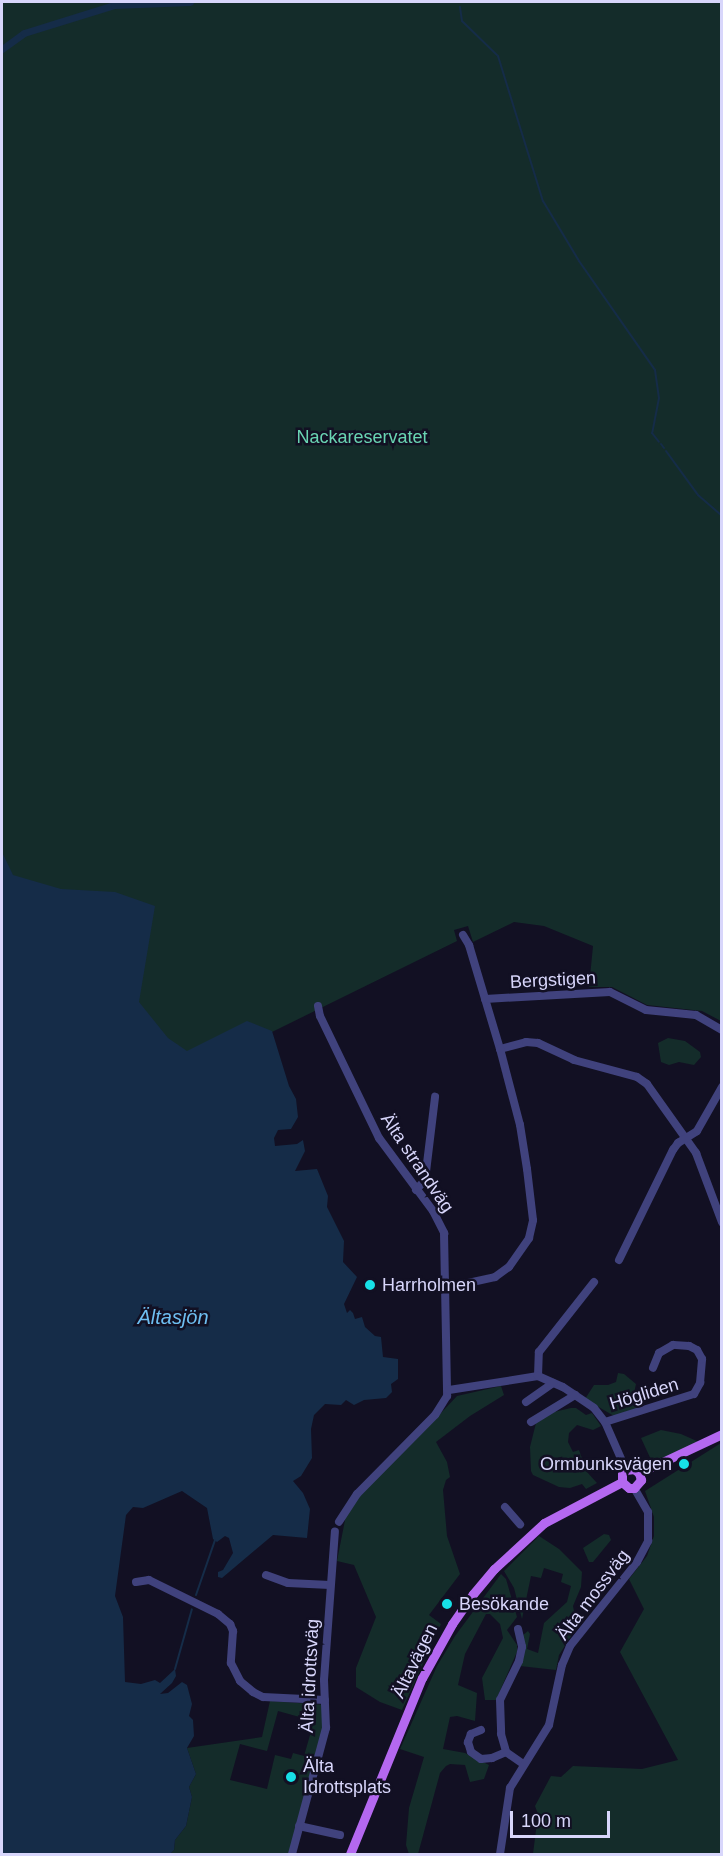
<!DOCTYPE html>
<meta charset="utf-8">
<style>
body{margin:0}
#map{position:relative;width:723px;height:1856px;overflow:hidden;background:#121023;font-family:Arial,sans-serif}
div>[style]{position:absolute}
.green>*{inset:0;background:#142c2a}
.water>*{inset:0;background:#152c48}
.stream>*{height:2px;margin:-1px;padding:0 1px;transform-origin:1px;border-radius:1px;background:#152c48}
.canal>*{height:7px;margin:-3.5px;padding:0 3.5px;transform-origin:3.5px;border-radius:3.5px;background:#152c48}
.minor>*{height:8px;margin:-4px;padding:0 4px;transform-origin:4px;border-radius:4px;background:#40427d}
.major>*{height:9px;margin:-4.5px;padding:0 4.5px;transform-origin:4.5px;border-radius:4.5px;background:#b468f0}
.dots>*{width:16px;height:16px;translate:-50% -50%;box-sizing:border-box;border:3px solid #121023;border-radius:50%}
span{translate:-50% -50%;white-space:nowrap;text-align:center;line-height:1.15;-webkit-text-stroke:5px #121023;paint-order:stroke}
.park-label{font-size:18px;color:#69d4b2}
.street-label{font-size:18px;color:#d8d6fb}
.poi-label{font-size:18px;color:#d8d6fb}
.left{translate:0 -50%;text-align:left}
.right{translate:-100% -50%;text-align:right}
.water-label{font-size:20px;color:#6ebef1;font-style:italic}
.frame{position:absolute;inset:0;border:3px solid #d8d6fb;pointer-events:none}
.scale{position:absolute;left:510px;top:1811px;width:100px;height:27px;box-sizing:border-box;border:3px solid #d8d6fb;border-top:0;padding-left:8px;font-size:18px;line-height:21px;white-space:nowrap;color:#d8d6fb;-webkit-text-stroke:4px #121023;paint-order:stroke}
</style>
<div id="map">
<div class="green">
<i style="clip-path:polygon(2px 2px,722px 2px,721px 1021px,702px 1011px,647px 1005px,612px 987px,589px 987px,593px 946px,544px 926px,514px 922px,473px 942px,468px 926px,454px 930px,457px 941px,272px 1032px,2px 1413px)"></i>
<i style="clip-path:polygon(668px 1038px,685px 1041px,700px 1052px,701px 1057px,694px 1065px,679px 1062px,669px 1065px,661px 1062px,658px 1043px)"></i>
<i style="clip-path:polygon(618px 1373px,624px 1374px,636px 1384px,634px 1393px,638px 1408px,614px 1416px,585px 1399px,594px 1385px,608px 1385px,616px 1382px)"></i>
<i style="clip-path:polygon(501px 1386px,504px 1395px,470px 1416px,436px 1442px,447px 1462px,450px 1477px,446px 1480px,443px 1490px,447px 1536px,460px 1574px,429px 1615px,441px 1624px,402px 1710px,380px 1702px,356px 1687px,356px 1668px,376px 1617px,354px 1565px,337px 1561px,346px 1515px,366px 1486px,424px 1431px,457px 1396px)"></i>
<i style="clip-path:polygon(571px 1408px,576px 1408px,586px 1415px,592px 1413px,601px 1426px,593px 1430px,577px 1425px,569px 1433px,568px 1442px,573px 1452px,579px 1450px,587px 1472px,597px 1483px,586px 1489px,582px 1484px,570px 1488px,559px 1487px,533px 1475px,531px 1471px,530px 1447px,536px 1423px,554px 1412px)"></i>
<i style="clip-path:polygon(661px 1430px,681px 1434px,699px 1442px,653px 1464px,641px 1438px)"></i>
<i style="clip-path:polygon(721px 1443px,721px 1854px,533px 1854px,538px 1814px,535px 1806px,551px 1776px,561px 1777px,573px 1766px,642px 1769px,678px 1760px,620px 1652px,644px 1609px,629px 1579px,647px 1556px,654px 1536px,654px 1517px,645px 1491px)"></i>
<i style="clip-path:polygon(604px 1534px,609px 1535px,611px 1540px,593px 1562px,589px 1562px,583px 1548px)"></i>
<i style="clip-path:polygon(539px 1536px,559px 1549px,582px 1572px,581px 1587px,573px 1606px,577px 1627px,559px 1655px,556px 1670px,520px 1666px,523px 1635px,528px 1631px,530px 1634px,527px 1649px,538px 1653px,544px 1623px,567px 1602px,571px 1586px,561px 1582px,563px 1574px,544px 1568px,541px 1578px,531px 1576px,522px 1619px,514px 1588px,504px 1571px)"></i>
<i style="clip-path:polygon(501px 1574px,506px 1579px,517px 1617px,507px 1630px,517px 1645px,517px 1652px,496px 1700px,485px 1700px,482px 1678px,503px 1638px,500px 1624px,490px 1614px,486px 1614px,465px 1654px,458px 1685px,477px 1693px,475px 1721px,457px 1716px,450px 1717px,443px 1749px,465px 1753px,489px 1765px,484px 1779px,470px 1782px,465px 1765px,450px 1764px,446px 1766px,440px 1773px,418px 1854px,409px 1854px,406px 1845px,409px 1808px,424px 1757px,400px 1749px,437px 1666px,455px 1636px)"></i>
<i style="clip-path:polygon(evenodd,270px 1701px,326px 1705px,327px 1722px,289px 1854px,170px 1854px,174px 1850px,175px 1840px,186px 1826px,192px 1797px,189px 1787px,196px 1774px,187px 1748px,262px 1737px,270px 1701px,278px 1711px,314px 1721px,304px 1756px,293px 1753px,291px 1759px,275px 1755px,267px 1789px,230px 1780px,240px 1744px,267px 1751px,278px 1711px)"></i>
</div>
<div class="water">
<i style="clip-path:polygon(2px 852px,13px 875px,61px 889px,115px 892px,155px 906px,139px 1002px,168px 1038px,187px 1051px,247px 1021px,272px 1031px,289px 1086px,296px 1099px,298px 1117px,291px 1129px,278px 1130px,274px 1138px,275px 1146px,297px 1144px,303px 1140px,305px 1151px,295px 1171px,317px 1169px,328px 1196px,327px 1207px,344px 1241px,343px 1262px,357px 1277px,344px 1304px,347px 1313px,350px 1310px,353px 1313px,355px 1319px,362px 1317px,365px 1327px,375px 1336px,381px 1337px,383px 1357px,398px 1359px,398px 1379px,391px 1384px,392px 1392px,386px 1398px,364px 1400px,354px 1405px,346px 1400px,341px 1405px,325px 1404px,314px 1415px,311px 1429px,312px 1458px,301px 1476px,293px 1481px,303px 1493px,310px 1509px,307px 1538px,273px 1535px,222px 1578px,218px 1577px,218px 1572px,223px 1570px,233px 1553px,229px 1538px,225px 1536px,217px 1542px,213px 1539px,207px 1508px,182px 1491px,143px 1508px,133px 1507px,126px 1515px,115px 1596px,123px 1617px,125px 1682px,141px 1684px,155px 1680px,160px 1683px,175px 1669px,176px 1676px,172px 1683px,160px 1694px,168px 1693px,182px 1682px,187px 1685px,192px 1704px,189px 1716px,193px 1720px,194px 1736px,187px 1748px,196px 1774px,189px 1787px,192px 1797px,186px 1826px,175px 1840px,174px 1850px,170px 1854px,2px 1854px)"></i>
</div>
<div class="stream">
<i style="left:460px;top:7px;width:14px;rotate:82deg"></i>
<i style="left:462px;top:21px;width:50px;rotate:44.2deg"></i>
<i style="left:498px;top:56px;width:152px;rotate:72.8deg"></i>
<i style="left:543px;top:201px;width:70px;rotate:59deg"></i>
<i style="left:579px;top:261px;width:133px;rotate:55.1deg"></i>
<i style="left:655px;top:370px;width:28px;rotate:82deg"></i>
<i style="left:659px;top:398px;width:36px;rotate:101deg"></i>
<i style="left:652px;top:433px;width:11px;rotate:52deg"></i>
<i style="left:661px;top:444px;width:5px;rotate:53deg"></i>
<i style="left:666px;top:451px;width:54px;rotate:54deg"></i>
<i style="left:698px;top:495px;width:32px;rotate:41deg"></i>
<i style="left:196px;top:1595px;width:58px;rotate:-70.9deg"></i>
<i style="left:175px;top:1669px;width:62px;rotate:-74.2deg"></i>
</div>
<div class="canal">
<i style="left:2px;top:49px;width:27px;rotate:-36deg"></i>
<i style="left:24px;top:33px;width:94px;rotate:-17.3deg"></i>
<i style="left:114px;top:5px;width:76px;rotate:-2.3deg"></i>
</div>
<div class="minor">
<i style="left:463px;top:935px;width:12px;rotate:59deg"></i>
<i style="left:469px;top:945px;width:109px;rotate:73.4deg"></i>
<i style="left:500px;top:1049px;width:27px;rotate:-15deg"></i>
<i style="left:526px;top:1042px;width:12px;rotate:5deg"></i>
<i style="left:538px;top:1043px;width:40px;rotate:25deg"></i>
<i style="left:574px;top:1060px;width:65px;rotate:15.1deg"></i>
<i style="left:637px;top:1077px;width:12px;rotate:35deg"></i>
<i style="left:647px;top:1084px;width:85px;rotate:54.6deg"></i>
<i style="left:696px;top:1153px;width:74px;rotate:69.4deg"></i>
<i style="left:485px;top:999px;width:125px;rotate:-3.2deg"></i>
<i style="left:610px;top:992px;width:40px;rotate:26.6deg"></i>
<i style="left:646px;top:1010px;width:50px;rotate:5.7deg"></i>
<i style="left:696px;top:1015px;width:30px;rotate:30deg"></i>
<i style="left:318px;top:1006px;width:10px;rotate:79deg"></i>
<i style="left:320px;top:1016px;width:136px;rotate:64.2deg"></i>
<i style="left:379px;top:1138px;width:91px;rotate:53.5deg"></i>
<i style="left:433px;top:1211px;width:25px;rotate:63deg"></i>
<i style="left:444px;top:1233px;width:163px;rotate:88.9deg"></i>
<i style="left:447px;top:1396px;width:22px;rotate:122deg"></i>
<i style="left:435px;top:1415px;width:111px;rotate:134.6deg"></i>
<i style="left:357px;top:1494px;width:33px;rotate:123deg"></i>
<i style="left:416px;top:1190px;width:13px;rotate:-48deg"></i>
<i style="left:425px;top:1180px;width:84px;rotate:-83.1deg"></i>
<i style="left:619px;top:1260px;width:123px;rotate:-63.9deg"></i>
<i style="left:673px;top:1150px;width:9px;rotate:-54deg"></i>
<i style="left:678px;top:1143px;width:22px;rotate:-32deg"></i>
<i style="left:697px;top:1131px;width:51px;rotate:-60.4deg"></i>
<i style="left:445px;top:1288px;width:51px;rotate:-12.4deg"></i>
<i style="left:495px;top:1277px;width:17px;rotate:-36deg"></i>
<i style="left:509px;top:1267px;width:35px;rotate:-55deg"></i>
<i style="left:529px;top:1238px;width:18px;rotate:-77deg"></i>
<i style="left:533px;top:1220px;width:51px;rotate:-96.7deg"></i>
<i style="left:527px;top:1169px;width:45px;rotate:-99deg"></i>
<i style="left:520px;top:1125px;width:79px;rotate:-104.7deg"></i>
<i style="left:538px;top:1376px;width:24px;rotate:-88deg"></i>
<i style="left:539px;top:1352px;width:89px;rotate:-51.8deg"></i>
<i style="left:449px;top:1390px;width:90px;rotate:-8.9deg"></i>
<i style="left:538px;top:1376px;width:27px;rotate:24deg"></i>
<i style="left:563px;top:1387px;width:37px;rotate:34deg"></i>
<i style="left:594px;top:1408px;width:18px;rotate:52deg"></i>
<i style="left:605px;top:1422px;width:52px;rotate:66.4deg"></i>
<i style="left:526px;top:1402px;width:33px;rotate:-35deg"></i>
<i style="left:531px;top:1422px;width:52px;rotate:-31.5deg"></i>
<i style="left:605px;top:1422px;width:93px;rotate:-17.5deg"></i>
<i style="left:694px;top:1394px;width:13px;rotate:-61deg"></i>
<i style="left:700px;top:1383px;width:24px;rotate:-85deg"></i>
<i style="left:702px;top:1359px;width:10px;rotate:-119deg"></i>
<i style="left:697px;top:1350px;width:9px;rotate:-153deg"></i>
<i style="left:689px;top:1346px;width:16px;rotate:-176deg"></i>
<i style="left:673px;top:1345px;width:16px;rotate:150deg"></i>
<i style="left:659px;top:1353px;width:16px;rotate:112deg"></i>
<i style="left:505px;top:1507px;width:23px;rotate:49deg"></i>
<i style="left:266px;top:1575px;width:23px;rotate:20deg"></i>
<i style="left:288px;top:1583px;width:42px;rotate:2.7deg"></i>
<i style="left:136px;top:1582px;width:13px;rotate:-9deg"></i>
<i style="left:149px;top:1580px;width:77px;rotate:26.2deg"></i>
<i style="left:218px;top:1614px;width:16px;rotate:40deg"></i>
<i style="left:230px;top:1624px;width:8px;rotate:67deg"></i>
<i style="left:233px;top:1631px;width:32px;rotate:94deg"></i>
<i style="left:231px;top:1663px;width:20px;rotate:63deg"></i>
<i style="left:240px;top:1681px;width:17px;rotate:40deg"></i>
<i style="left:253px;top:1692px;width:11px;rotate:27deg"></i>
<i style="left:263px;top:1697px;width:62px;rotate:2.8deg"></i>
<i style="left:518px;top:1629px;width:18px;rotate:77deg"></i>
<i style="left:522px;top:1647px;width:14px;rotate:102deg"></i>
<i style="left:519px;top:1661px;width:43px;rotate:116deg"></i>
<i style="left:500px;top:1700px;width:34px;rotate:88deg"></i>
<i style="left:501px;top:1734px;width:19px;rotate:74deg"></i>
<i style="left:506px;top:1752px;width:21px;rotate:35deg"></i>
<i style="left:481px;top:1730px;width:11px;rotate:158deg"></i>
<i style="left:471px;top:1734px;width:9px;rotate:111deg"></i>
<i style="left:468px;top:1742px;width:10px;rotate:73deg"></i>
<i style="left:471px;top:1752px;width:12px;rotate:35deg"></i>
<i style="left:481px;top:1759px;width:11px;rotate:-5deg"></i>
<i style="left:492px;top:1758px;width:15px;rotate:-23deg"></i>
<i style="left:299px;top:1826px;width:42px;rotate:12.4deg"></i>
<i style="left:292px;top:1854px;width:131px;rotate:-74.9deg"></i>
<i style="left:326px;top:1728px;width:48px;rotate:-92.4deg"></i>
<i style="left:324px;top:1680px;width:149px;rotate:-85.8deg"></i>
<i style="left:500px;top:1854px;width:67px;rotate:-81.4deg"></i>
<i style="left:510px;top:1788px;width:74px;rotate:-58.2deg"></i>
<i style="left:549px;top:1725px;width:61px;rotate:-77.8deg"></i>
<i style="left:562px;top:1665px;width:21px;rotate:-67deg"></i>
<i style="left:570px;top:1646px;width:107px;rotate:-51.4deg"></i>
<i style="left:637px;top:1562px;width:24px;rotate:-62deg"></i>
<i style="left:648px;top:1541px;width:29px;rotate:-90deg"></i>
<i style="left:648px;top:1512px;width:28px;rotate:-120deg"></i>
</div>
<div class="major">
<i style="left:639px;top:1473px;width:92px;rotate:-25.2deg"></i>
<i style="left:622px;top:1482px;width:9px;rotate:41deg"></i>
<i style="left:629px;top:1488px;width:5px"></i>
<i style="left:634px;top:1488px;width:11px;rotate:-49deg"></i>
<i style="left:641px;top:1480px;width:7px;rotate:-106deg"></i>
<i style="left:622px;top:1482px;width:8px;rotate:-90deg"></i>
<i style="left:622px;top:1474px;width:6px;rotate:-45deg"></i>
<i style="left:626px;top:1470px;width:8px;rotate:-7deg"></i>
<i style="left:634px;top:1469px;width:6px;rotate:39deg"></i>
<i style="left:350px;top:1854px;width:190px;rotate:-67.8deg"></i>
<i style="left:422px;top:1678px;width:62px;rotate:-60.9deg"></i>
<i style="left:452px;top:1624px;width:37px;rotate:-55deg"></i>
<i style="left:473px;top:1594px;width:33px;rotate:-50deg"></i>
<i style="left:494px;top:1569px;width:68px;rotate:-42.6deg"></i>
<i style="left:544px;top:1523px;width:88px;rotate:-27.7deg"></i>
</div>
<div class="dots">
<i style="left:370px;top:1285px;background:#17e0e7"></i>
<i style="left:684px;top:1464px;background:#17e0e7"></i>
<i style="left:447px;top:1604px;background:#17e0e7"></i>
<i style="left:291px;top:1777px;background:#17e0e7"></i>
</div>
<div class="park-label">
<span style="left:362px;top:437px">Nackareservatet</span>
</div>
<div class="street-label">
<span style="left:553px;top:980px;rotate:-3deg">Bergstigen</span>
<span style="left:417px;top:1163px;rotate:56deg">Älta strandväg</span>
<span style="left:644px;top:1394px;rotate:-17deg">Högliden</span>
<span style="left:593px;top:1595px;rotate:-53deg">Älta mossväg</span>
<span style="left:415px;top:1661px;rotate:-64deg">Ältavägen</span>
<span style="left:310px;top:1676px;rotate:-87deg">Älta idrottsväg</span>
</div>
<div class="poi-label">
<span class="left" style="left:382px;top:1285px">Harrholmen</span>
<span class="right" style="left:672px;top:1464px">Ormbunksvägen</span>
<span class="left" style="left:459px;top:1604px">Besökande</span>
<span class="left" style="left:303px;top:1777px">Älta<br>Idrottsplats</span>
</div>
<div class="water-label">
<span style="left:173px;top:1317px">Ältasjön</span>
</div>
<div class="frame"></div>
<div class="scale">100 m</div>
</div>
